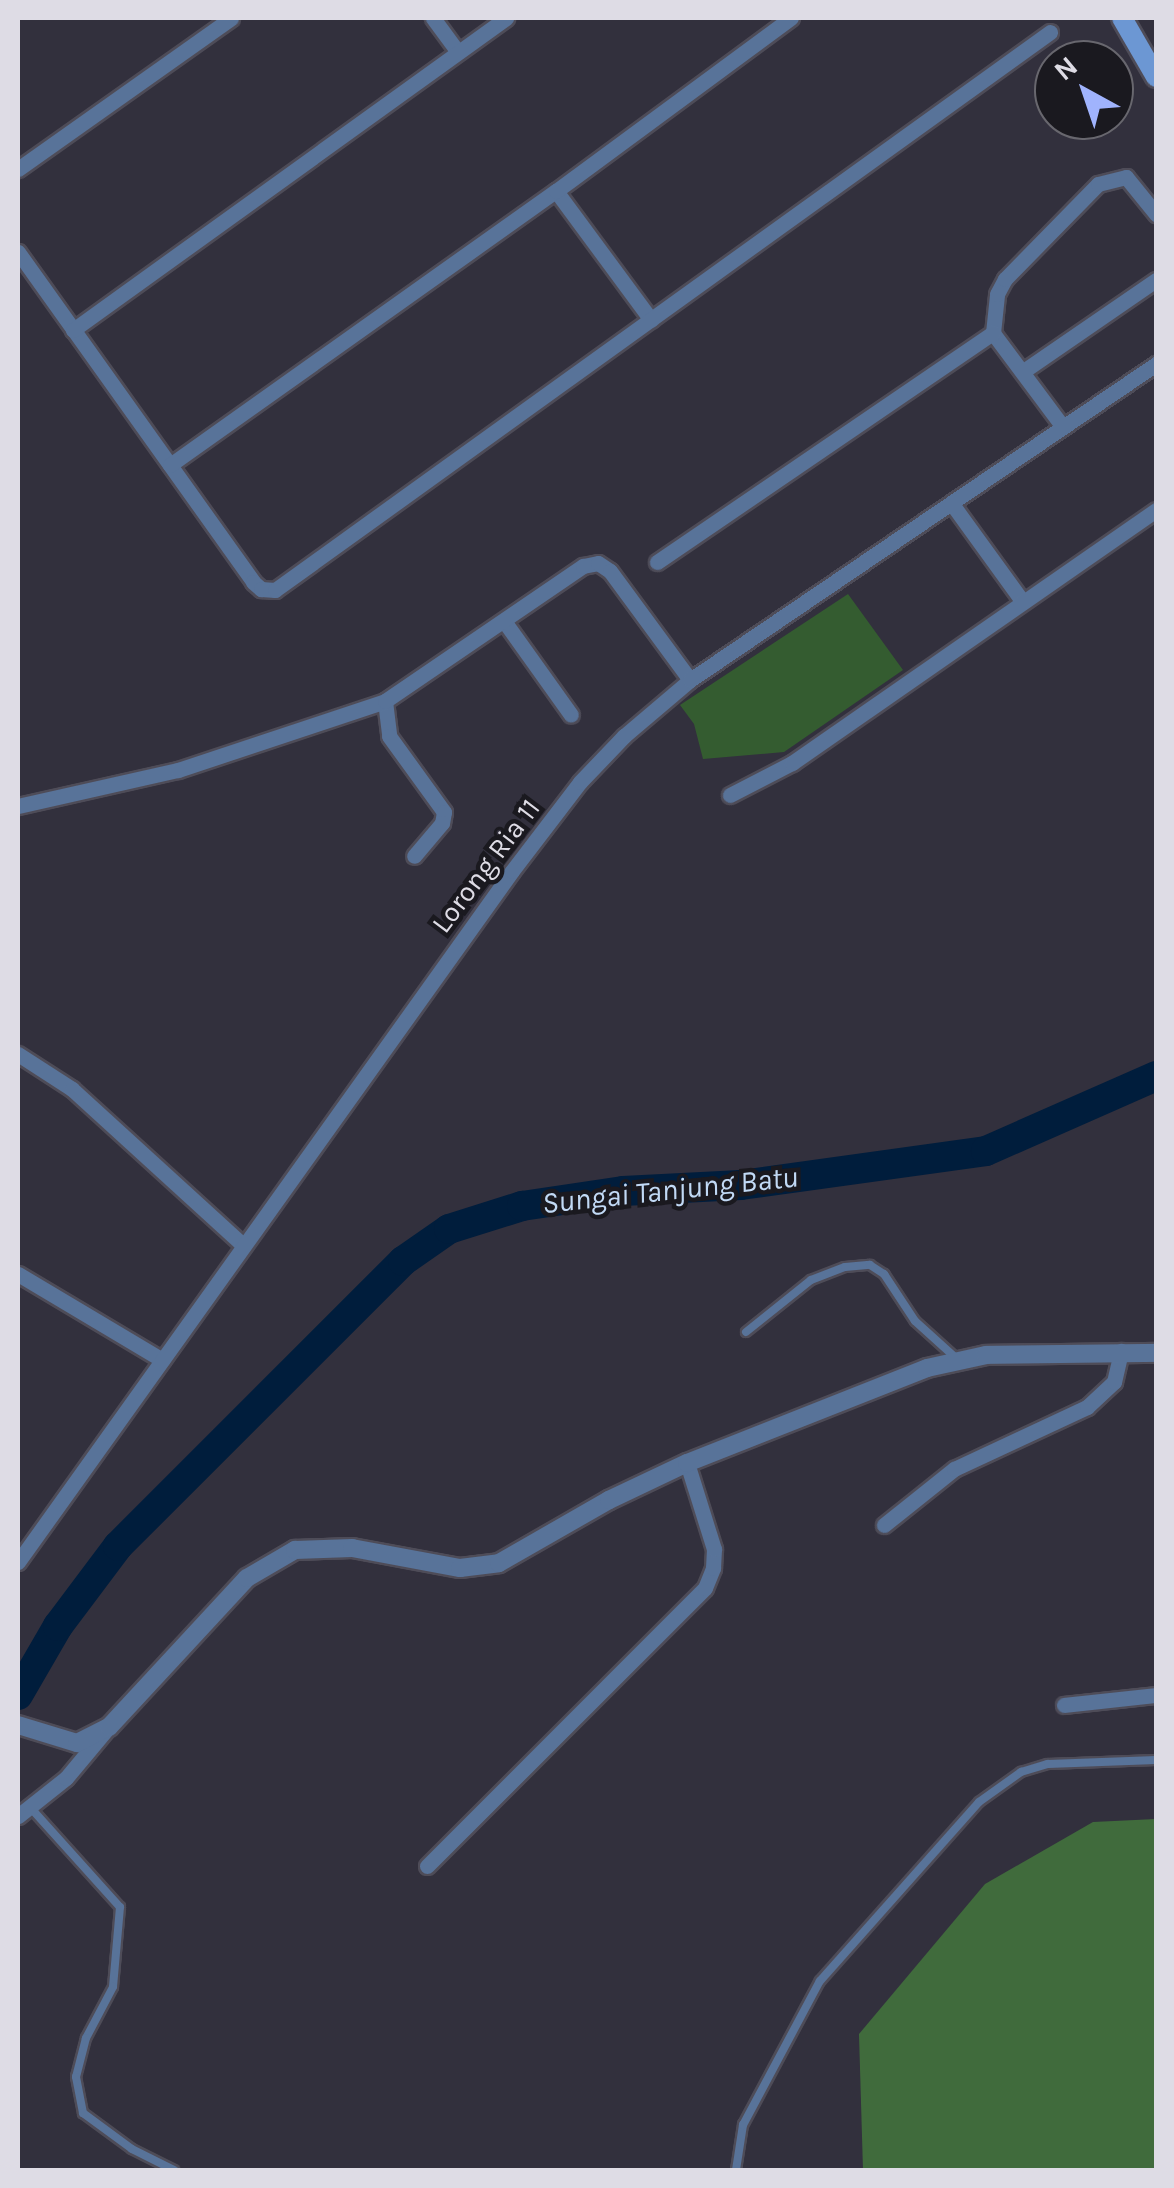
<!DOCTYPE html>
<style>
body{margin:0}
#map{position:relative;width:1174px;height:2188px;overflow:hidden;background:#32303d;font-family:Karla,sans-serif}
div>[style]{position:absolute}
.green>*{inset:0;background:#345c30}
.forest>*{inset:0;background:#406b3c}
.river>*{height:30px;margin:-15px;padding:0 15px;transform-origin:15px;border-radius:15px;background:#001d3c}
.roads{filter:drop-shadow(2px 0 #4e4c58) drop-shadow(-2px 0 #4e4c58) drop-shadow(0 2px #4e4c58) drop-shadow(0 -2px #4e4c58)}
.service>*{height:8px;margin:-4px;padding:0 4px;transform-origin:4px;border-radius:4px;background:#587399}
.minor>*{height:15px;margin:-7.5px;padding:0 7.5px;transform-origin:7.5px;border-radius:7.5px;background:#587399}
.tertiary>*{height:18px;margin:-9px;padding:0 9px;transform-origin:9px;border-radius:9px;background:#587399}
.secondary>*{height:20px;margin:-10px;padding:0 10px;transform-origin:10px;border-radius:10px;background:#6c97d3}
span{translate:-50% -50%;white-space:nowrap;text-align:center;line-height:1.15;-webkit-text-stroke:9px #1a191f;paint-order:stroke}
.street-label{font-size:28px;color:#dedce5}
.water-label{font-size:30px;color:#c1d9f5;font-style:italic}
.frame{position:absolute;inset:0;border:20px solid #dedce5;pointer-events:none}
.north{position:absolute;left:1034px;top:40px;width:100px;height:100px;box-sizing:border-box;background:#1a191f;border:2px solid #68676e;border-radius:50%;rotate:320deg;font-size:28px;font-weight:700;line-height:40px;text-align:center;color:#dedce5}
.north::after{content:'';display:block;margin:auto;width:35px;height:45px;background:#a0b3fd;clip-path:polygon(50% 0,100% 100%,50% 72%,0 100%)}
</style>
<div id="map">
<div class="green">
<i style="clip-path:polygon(848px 594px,903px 670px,784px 752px,703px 759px,694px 724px,680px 705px)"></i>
</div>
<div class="forest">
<i style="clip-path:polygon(1156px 1819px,1156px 2170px,863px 2170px,859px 2034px,985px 1884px,1093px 1822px)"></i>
</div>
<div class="river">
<i style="left:18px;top:1695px;width:80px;rotate:-59.9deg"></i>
<i style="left:58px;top:1626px;width:100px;rotate:-53.1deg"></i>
<i style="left:118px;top:1546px;width:403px;rotate:-45deg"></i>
<i style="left:403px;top:1261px;width:56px;rotate:-34.8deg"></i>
<i style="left:449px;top:1229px;width:77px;rotate:-17.5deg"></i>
<i style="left:522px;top:1206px;width:102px;rotate:-8.4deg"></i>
<i style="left:623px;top:1191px;width:118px;rotate:-2.9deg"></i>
<i style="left:741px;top:1185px;width:247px;rotate:-7.9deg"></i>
<i style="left:986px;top:1151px;width:186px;rotate:-23.8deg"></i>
</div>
<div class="roads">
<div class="service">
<i style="left:746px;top:1332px;width:83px;rotate:-38.7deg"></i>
<i style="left:811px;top:1280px;width:36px;rotate:-21deg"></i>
<i style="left:845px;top:1267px;width:25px;rotate:-5deg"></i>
<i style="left:870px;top:1265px;width:17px;rotate:33deg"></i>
<i style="left:884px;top:1274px;width:56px;rotate:56.6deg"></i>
<i style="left:915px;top:1321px;width:57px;rotate:42.1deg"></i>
<i style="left:29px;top:1806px;width:136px;rotate:48deg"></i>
<i style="left:120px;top:1907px;width:80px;rotate:95deg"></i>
<i style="left:113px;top:1987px;width:58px;rotate:117.9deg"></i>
<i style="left:86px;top:2038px;width:40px;rotate:104.4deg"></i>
<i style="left:76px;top:2077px;width:37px;rotate:79deg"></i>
<i style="left:83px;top:2113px;width:61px;rotate:36.3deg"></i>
<i style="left:132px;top:2149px;width:47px;rotate:26.6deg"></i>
<i style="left:736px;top:2170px;width:46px;rotate:-81.2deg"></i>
<i style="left:743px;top:2125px;width:163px;rotate:-61.9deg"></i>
<i style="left:820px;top:1981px;width:239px;rotate:-48.4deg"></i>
<i style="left:979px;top:1802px;width:52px;rotate:-35.5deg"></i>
<i style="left:1021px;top:1772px;width:28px;rotate:-17deg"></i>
<i style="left:1048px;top:1764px;width:108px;rotate:-2.1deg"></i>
</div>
<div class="minor">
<i style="left:433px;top:18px;width:42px;rotate:53.7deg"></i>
<i style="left:18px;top:169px;width:261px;rotate:-35.3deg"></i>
<i style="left:556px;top:191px;width:160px;rotate:53.6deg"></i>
<i style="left:18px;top:252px;width:405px;rotate:54.5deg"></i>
<i style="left:253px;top:582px;width:11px;rotate:41deg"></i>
<i style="left:261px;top:589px;width:14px;rotate:4deg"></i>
<i style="left:275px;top:590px;width:955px;rotate:-35.75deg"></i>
<i style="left:73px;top:330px;width:534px;rotate:-35.77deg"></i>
<i style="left:1025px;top:370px;width:159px;rotate:-34.5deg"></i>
<i style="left:1063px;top:427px;width:117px;rotate:-126.7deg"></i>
<i style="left:993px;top:333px;width:39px;rotate:-84deg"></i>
<i style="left:997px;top:294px;width:17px;rotate:-62deg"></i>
<i style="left:1005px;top:279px;width:133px;rotate:-45.6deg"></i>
<i style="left:1098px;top:184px;width:29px;rotate:-14deg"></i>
<i style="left:1126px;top:177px;width:48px;rotate:51deg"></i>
<i style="left:170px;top:465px;width:473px;rotate:-35.4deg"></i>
<i style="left:556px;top:191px;width:292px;rotate:-36.4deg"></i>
<i style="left:952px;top:504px;width:121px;rotate:54.1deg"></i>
<i style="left:657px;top:562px;width:407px;rotate:-34.3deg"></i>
<i style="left:504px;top:621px;width:115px;rotate:54.5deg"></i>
<i style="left:385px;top:701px;width:35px;rotate:83deg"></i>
<i style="left:389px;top:736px;width:94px;rotate:54.1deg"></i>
<i style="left:444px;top:812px;width:11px;rotate:100deg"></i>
<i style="left:442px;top:823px;width:43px;rotate:130.3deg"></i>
<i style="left:730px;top:795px;width:70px;rotate:-27.3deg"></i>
<i style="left:792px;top:763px;width:443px;rotate:-34.8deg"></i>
<i style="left:18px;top:806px;width:164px;rotate:-12.7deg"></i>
<i style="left:178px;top:770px;width:218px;rotate:-18.4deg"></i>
<i style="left:385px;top:701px;width:240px;rotate:-34.3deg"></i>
<i style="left:583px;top:566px;width:15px;rotate:-11deg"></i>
<i style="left:598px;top:563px;width:14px;rotate:34deg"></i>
<i style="left:610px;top:571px;width:135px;rotate:53.7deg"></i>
<i style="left:18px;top:1054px;width:64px;rotate:32.9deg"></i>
<i style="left:72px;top:1089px;width:231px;rotate:42.4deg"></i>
<i style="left:18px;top:1274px;width:168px;rotate:30.8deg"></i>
<i style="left:884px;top:1525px;width:90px;rotate:-38.7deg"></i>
<i style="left:954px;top:1469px;width:147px;rotate:-25deg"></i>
<i style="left:1087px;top:1407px;width:37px;rotate:-43deg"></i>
<i style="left:1114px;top:1382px;width:32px;rotate:-77deg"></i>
<i style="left:18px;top:1562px;width:849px;rotate:-54.44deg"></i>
<i style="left:512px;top:871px;width:112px;rotate:-52.6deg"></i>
<i style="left:580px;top:782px;width:64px;rotate:-46.3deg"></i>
<i style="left:624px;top:736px;width:87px;rotate:-40.3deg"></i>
<i style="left:690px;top:680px;width:563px;rotate:-34.14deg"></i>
<i style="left:1064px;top:1705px;width:93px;rotate:-6.2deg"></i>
<i style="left:18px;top:1816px;width:61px;rotate:-38.4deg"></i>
<i style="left:66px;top:1778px;width:62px;rotate:-50.2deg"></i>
<i style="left:427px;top:1866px;width:393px;rotate:-45deg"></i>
<i style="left:705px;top:1588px;width:22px;rotate:-68deg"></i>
<i style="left:713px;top:1568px;width:19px;rotate:-87deg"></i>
<i style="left:714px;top:1549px;width:90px;rotate:-107.4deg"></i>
</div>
<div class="tertiary">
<i style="left:18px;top:1725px;width:62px;rotate:17deg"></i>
<i style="left:77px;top:1743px;width:36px;rotate:-27deg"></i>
<i style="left:109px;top:1727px;width:203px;rotate:-47.2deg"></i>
<i style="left:247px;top:1578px;width:56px;rotate:-30.3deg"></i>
<i style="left:295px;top:1550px;width:57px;rotate:-2deg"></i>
<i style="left:352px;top:1548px;width:110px;rotate:10.5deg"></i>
<i style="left:460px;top:1568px;width:39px;rotate:-7deg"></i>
<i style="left:499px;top:1563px;width:127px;rotate:-29.8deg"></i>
<i style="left:609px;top:1500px;width:86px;rotate:-25.4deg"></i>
<i style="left:687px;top:1463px;width:258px;rotate:-21.6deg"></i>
<i style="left:927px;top:1368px;width:60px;rotate:-12.4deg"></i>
<i style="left:986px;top:1355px;width:170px;rotate:-0.7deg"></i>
</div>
<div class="secondary">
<i style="left:1122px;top:18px;width:68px;rotate:60deg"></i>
</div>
</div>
<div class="street-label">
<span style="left:486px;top:866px;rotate:-53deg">Lorong Ria 11</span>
</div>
<div class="water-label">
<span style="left:670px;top:1190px;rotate:-6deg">Sungai Tanjung Batu</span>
</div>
<div class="frame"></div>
<div class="north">N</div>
</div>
